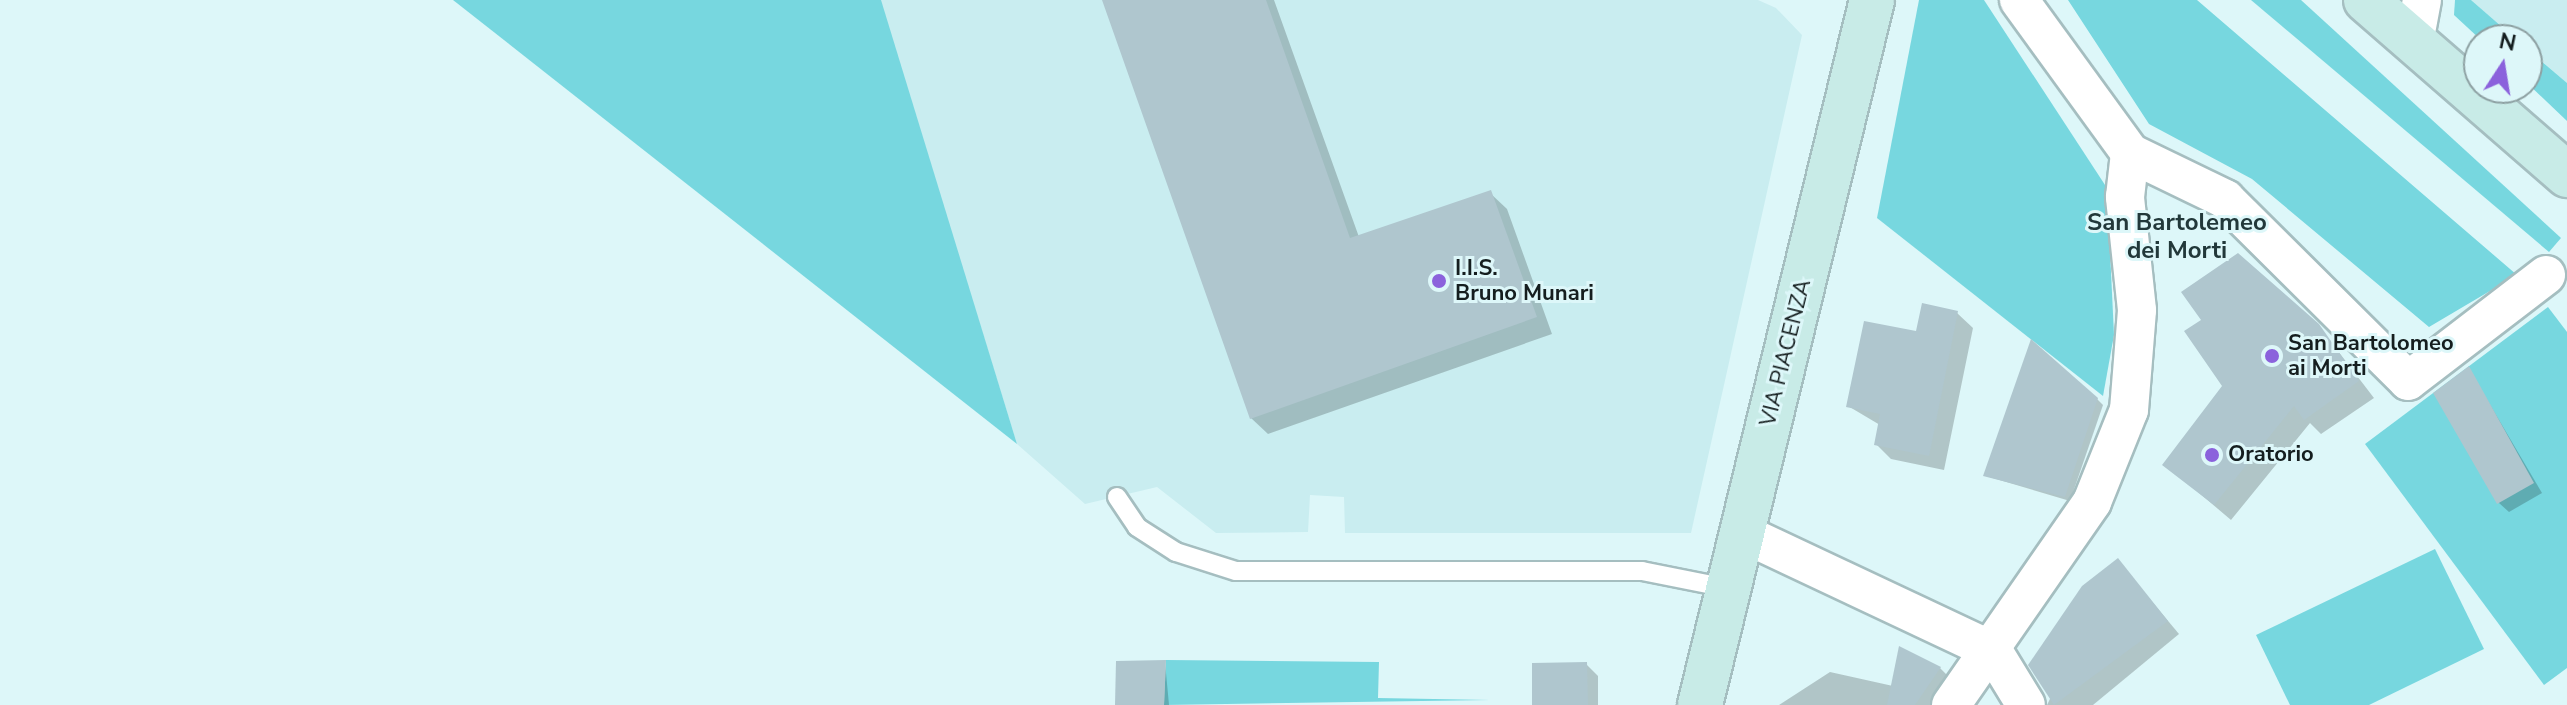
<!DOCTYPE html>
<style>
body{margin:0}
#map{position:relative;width:2567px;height:705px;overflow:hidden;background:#ddf7f9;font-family:"Nunito Sans",sans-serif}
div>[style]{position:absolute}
.built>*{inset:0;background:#c9edf0}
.green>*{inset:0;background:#77d7df}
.shadow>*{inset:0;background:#0003}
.building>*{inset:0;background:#afc6ce}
.roads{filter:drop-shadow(2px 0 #a5bec0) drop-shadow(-2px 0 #a5bec0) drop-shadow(0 2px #a5bec0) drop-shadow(0 -2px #a5bec0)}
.lane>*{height:18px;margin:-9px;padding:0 9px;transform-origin:9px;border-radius:9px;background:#fff}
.street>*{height:38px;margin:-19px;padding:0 19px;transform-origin:19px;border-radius:19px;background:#fff}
.secondary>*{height:44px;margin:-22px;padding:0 22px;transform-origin:22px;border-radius:22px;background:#c8ebe7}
.dots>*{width:22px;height:22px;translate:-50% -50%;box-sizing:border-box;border:4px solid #ddf7f9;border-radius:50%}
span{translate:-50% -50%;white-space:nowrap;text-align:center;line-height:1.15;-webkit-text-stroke:6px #ddf7f9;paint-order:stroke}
.poi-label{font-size:22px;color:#151e1f;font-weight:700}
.left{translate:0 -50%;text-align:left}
.street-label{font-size:22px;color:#151e1f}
.neighbourhood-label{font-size:24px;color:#22383a;font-weight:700}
.north{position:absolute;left:2463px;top:24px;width:80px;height:80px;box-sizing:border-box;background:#ddf7f9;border:2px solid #8da0a2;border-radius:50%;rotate:12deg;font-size:22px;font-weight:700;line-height:32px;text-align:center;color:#151e1f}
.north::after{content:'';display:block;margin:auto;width:28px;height:36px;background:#8b62dc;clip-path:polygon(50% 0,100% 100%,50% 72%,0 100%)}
</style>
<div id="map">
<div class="built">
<i style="clip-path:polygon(879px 0,1758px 0,1776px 8px,1802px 35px,1691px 533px,1345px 533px,1344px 497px,1310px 495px,1308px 532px,1216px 533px,1157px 487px,1085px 504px,1017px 444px)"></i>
<i style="clip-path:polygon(2471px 0,2567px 0,2567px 83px,2527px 48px,2527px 40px,2517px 40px)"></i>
</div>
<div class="green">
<i style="clip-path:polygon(453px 0,881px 0,1017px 444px)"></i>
<i style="clip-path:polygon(1919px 0,1984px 0,2107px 188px,2114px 335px,2103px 396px,1877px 218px)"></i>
<i style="clip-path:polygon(2068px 0,2197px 0,2517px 275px,2429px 327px,2252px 179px,2149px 124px)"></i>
<i style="clip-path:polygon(2251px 0,2301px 0,2561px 238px,2549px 252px)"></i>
<i style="clip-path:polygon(2455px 0,2471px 0,2517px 40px,2481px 40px,2454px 15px)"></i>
<i style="clip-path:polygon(2527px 49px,2567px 83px,2567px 121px,2527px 83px)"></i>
<i style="clip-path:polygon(2548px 307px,2567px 332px,2567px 668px,2544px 685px,2365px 444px)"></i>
<i style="clip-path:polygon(2435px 549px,2484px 649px,2369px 705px,2290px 705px,2256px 635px)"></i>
<i style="clip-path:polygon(1166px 660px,1379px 662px,1378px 698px,1490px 700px,1164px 705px)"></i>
</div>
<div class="shadow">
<i style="clip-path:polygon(1103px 0,1274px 0,1359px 237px,1490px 193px,1507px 209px,1552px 334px,1268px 434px,1251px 418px)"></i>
<i style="clip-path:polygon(1957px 313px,1973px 328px,1944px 470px,1891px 459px,1876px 444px,1880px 425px,1848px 406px,1917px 333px)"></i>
<i style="clip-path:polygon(2318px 325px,2374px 398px,2321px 434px,2310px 423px,2231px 520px,2165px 464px)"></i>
<i style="clip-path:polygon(2469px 369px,2542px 493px,2509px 512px,2499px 503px)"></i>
<i style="clip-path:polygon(2097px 399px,2103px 405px,2070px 501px,1986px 476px)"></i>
<i style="clip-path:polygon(2118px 561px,2179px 634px,2093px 705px,2047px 705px)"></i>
<i style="clip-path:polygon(1165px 662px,1169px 705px,1117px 705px)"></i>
<i style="clip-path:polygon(1586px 664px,1598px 676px,1598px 705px,1534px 705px)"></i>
<i style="clip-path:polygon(1940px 668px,1950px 678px,1932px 705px,1779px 705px,1830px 672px,1893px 686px)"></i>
</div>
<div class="building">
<i style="clip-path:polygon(1102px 0,1266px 0,1350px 238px,1491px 190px,1537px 317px,1250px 419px)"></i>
<i style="clip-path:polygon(2238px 253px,2319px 324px,2359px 381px,2304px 420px,2294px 406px,2214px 505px,2162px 465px,2222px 386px,2184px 331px,2201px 320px,2181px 292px)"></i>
<i style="clip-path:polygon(1922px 303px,1958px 311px,1929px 456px,1874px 445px,1880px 414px,1846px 407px,1864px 321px,1916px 331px)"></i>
<i style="clip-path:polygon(2031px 339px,2098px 398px,2065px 497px,1983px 476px)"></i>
<i style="clip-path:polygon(2469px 366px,2534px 483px,2497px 504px,2433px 393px)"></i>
<i style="clip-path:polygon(2118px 558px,2168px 621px,2054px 705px,2028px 665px,2082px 586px)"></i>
<i style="clip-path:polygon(1899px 646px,1941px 667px,1915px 705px,1887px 705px)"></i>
<i style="clip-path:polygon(1166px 660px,1164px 705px,1115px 705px,1116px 661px)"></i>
<i style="clip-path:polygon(1587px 662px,1588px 705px,1532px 705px,1532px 663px)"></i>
</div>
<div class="roads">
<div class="lane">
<i style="left:1117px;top:497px;width:36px;rotate:56deg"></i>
<i style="left:1137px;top:527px;width:46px;rotate:32.7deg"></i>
<i style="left:1176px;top:552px;width:63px;rotate:17.6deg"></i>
<i style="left:1236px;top:571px;width:406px"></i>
<i style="left:1642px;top:571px;width:87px;rotate:11.3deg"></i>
</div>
<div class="street">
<i style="left:2019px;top:0;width:189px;rotate:54deg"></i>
<i style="left:2130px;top:153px;width:106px;rotate:25.8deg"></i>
<i style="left:2225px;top:199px;width:258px;rotate:44.8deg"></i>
<i style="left:2408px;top:381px;width:174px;rotate:-37.5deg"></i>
<i style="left:2414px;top:43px;width:44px;rotate:-79.5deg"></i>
<i style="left:1742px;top:533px;width:277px;rotate:25.2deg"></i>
<i style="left:1993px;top:651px;width:63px;rotate:58.6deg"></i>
<i style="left:1951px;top:705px;width:247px;rotate:-55.2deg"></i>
<i style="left:2092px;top:502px;width:99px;rotate:-68.1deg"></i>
<i style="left:2129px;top:410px;width:100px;rotate:-85.4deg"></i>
<i style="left:2137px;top:310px;width:114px;rotate:-96.1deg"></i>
<i style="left:2125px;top:197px;width:44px;rotate:-83.5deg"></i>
</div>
<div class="secondary">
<i style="left:2366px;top:0;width:267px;rotate:41deg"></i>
<i style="left:1700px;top:705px;width:726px;rotate:-76.29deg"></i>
</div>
</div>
<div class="dots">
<i style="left:1439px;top:281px;background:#8b62dc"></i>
<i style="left:2272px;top:356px;background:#8b62dc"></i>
<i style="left:2212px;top:455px;background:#8b62dc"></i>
</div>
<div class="poi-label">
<span class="left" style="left:1455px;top:281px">I.I.S.<br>Bruno Munari</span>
<span class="left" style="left:2288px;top:356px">San Bartolomeo<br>ai Morti</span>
<span class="left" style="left:2228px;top:455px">Oratorio</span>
</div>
<div class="street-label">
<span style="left:1786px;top:353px;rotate:-76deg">VIA PIACENZA</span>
</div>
<div class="neighbourhood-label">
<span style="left:2177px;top:237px">San Bartolemeo<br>dei Morti</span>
</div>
<div class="north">N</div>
</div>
